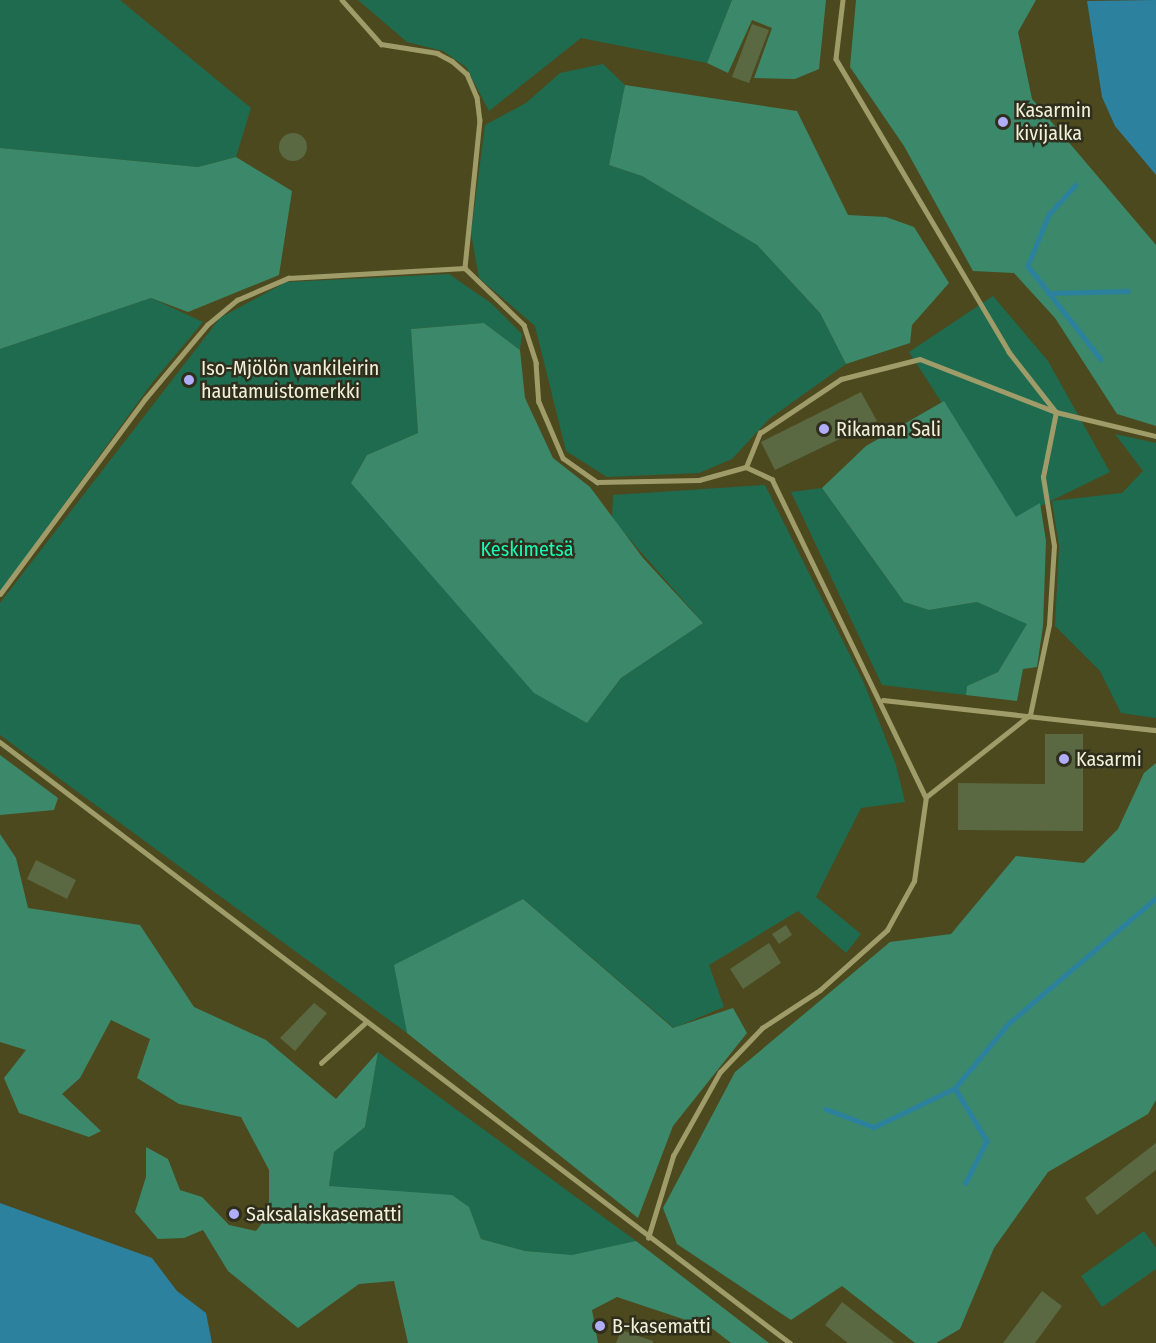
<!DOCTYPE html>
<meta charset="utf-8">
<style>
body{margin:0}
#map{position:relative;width:1156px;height:1343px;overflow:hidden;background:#4c491e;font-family:"Fira Sans Condensed",sans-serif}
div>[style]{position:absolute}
.green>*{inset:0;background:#1e6b4f}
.forest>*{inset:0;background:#3b896a}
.water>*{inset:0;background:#2c819e}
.stream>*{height:4.5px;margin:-2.25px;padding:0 2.25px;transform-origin:2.25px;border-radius:2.25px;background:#2c819e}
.building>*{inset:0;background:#5a6941}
.round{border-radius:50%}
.lane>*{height:4.5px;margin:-2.25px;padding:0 2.25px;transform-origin:2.25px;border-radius:2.25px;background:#a09c6a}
.dots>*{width:16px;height:16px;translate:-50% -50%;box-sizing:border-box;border:3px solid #2f2e1c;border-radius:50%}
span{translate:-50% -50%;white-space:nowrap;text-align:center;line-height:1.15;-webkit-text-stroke:5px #2f2e1c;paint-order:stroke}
.poi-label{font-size:20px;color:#f1f0d9}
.left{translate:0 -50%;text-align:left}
.park-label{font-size:20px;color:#1afbb8}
</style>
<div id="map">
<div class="green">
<i style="clip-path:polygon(0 0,120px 0,251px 108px,236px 157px,198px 167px,0 148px)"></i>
<i style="clip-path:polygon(358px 0,732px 0,707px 63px,581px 38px,489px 111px,466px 67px,443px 51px,407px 42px)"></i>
<i style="clip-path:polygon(603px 64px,625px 85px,609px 165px,642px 176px,757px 245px,820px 313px,846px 364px,769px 419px,732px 459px,699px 473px,607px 477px,566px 451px,535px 326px,479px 278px,471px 233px,485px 125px,526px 103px,560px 73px)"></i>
<i style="clip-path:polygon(449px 274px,491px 303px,522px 334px,520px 350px,484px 323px,411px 329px,418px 433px,367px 455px,351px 483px,587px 723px,621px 678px,703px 623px,612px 519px,613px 495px,765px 485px,864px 683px,896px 765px,905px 802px,861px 808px,816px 897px,861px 934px,846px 953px,798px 911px,709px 965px,724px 1007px,674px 1028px,523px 899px,395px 965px,407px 1033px,0 735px,0 603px,220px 318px,286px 282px)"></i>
<i style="clip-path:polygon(993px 296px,1048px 361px,1110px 472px,1016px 518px,909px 352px)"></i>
<i style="clip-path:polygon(151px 298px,203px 322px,152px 383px,0 593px,0 349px)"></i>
<i style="clip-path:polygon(1115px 434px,1156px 443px,1156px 718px,1121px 713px,1100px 671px,1055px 626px,1059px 546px,1052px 501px,1122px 493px,1143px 471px)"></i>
<i style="clip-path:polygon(822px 488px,904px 602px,929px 610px,977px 602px,1028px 624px,998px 672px,967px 686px,966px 695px,882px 685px,791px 492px)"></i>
<i style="clip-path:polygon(378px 1052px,636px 1241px,572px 1256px,525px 1251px,481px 1239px,469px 1208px,329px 1186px,334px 1152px,365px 1127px)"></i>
<i style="clip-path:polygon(1144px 1231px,1156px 1248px,1156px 1269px,1102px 1307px,1081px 1276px)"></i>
</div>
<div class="forest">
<i style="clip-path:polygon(732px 0,826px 0,819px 69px,795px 79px,754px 78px,772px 28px,752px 20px,728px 73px,707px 63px)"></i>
<i style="clip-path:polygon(856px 0,1036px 0,1018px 32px,1032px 99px,1156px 245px,1156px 426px,1117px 414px,1055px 318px,1014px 273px,973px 271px,904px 146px,850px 67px)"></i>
<i style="clip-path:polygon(625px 85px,797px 111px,848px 215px,886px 217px,914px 227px,949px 283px,912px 325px,910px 343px,846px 364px,820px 313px,757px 245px,642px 176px,609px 165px)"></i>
<i style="clip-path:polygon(0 148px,198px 167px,236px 157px,292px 191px,279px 275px,188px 312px,151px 298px,0 349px)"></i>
<i style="clip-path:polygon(484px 323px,520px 350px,525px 398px,553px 458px,590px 487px,643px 558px,703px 623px,621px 678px,587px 723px,534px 693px,351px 483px,367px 455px,418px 433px,411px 329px)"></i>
<i style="clip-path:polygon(944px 401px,1016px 517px,1040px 503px,1046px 541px,1043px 626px,1037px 667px,1023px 669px,1017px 701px,966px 695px,967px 686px,998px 672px,1027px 624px,977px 602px,929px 610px,904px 602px,822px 488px,866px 446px)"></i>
<i style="clip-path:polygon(0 755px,58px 798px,54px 810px,0 815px)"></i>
<i style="clip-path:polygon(1156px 763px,1156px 1100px,1148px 1114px,1048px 1172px,994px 1248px,960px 1329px,936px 1343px,915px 1343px,842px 1286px,791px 1320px,677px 1244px,663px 1208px,735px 1072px,890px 942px,951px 934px,1016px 856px,1084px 863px,1118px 829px,1144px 773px)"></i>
<i style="clip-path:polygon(0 834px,16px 858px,28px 908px,140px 925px,194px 1007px,266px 1040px,336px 1099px,378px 1052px,365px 1127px,334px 1152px,329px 1186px,452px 1195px,469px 1207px,481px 1239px,525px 1251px,572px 1255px,636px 1241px,769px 1343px,731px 1343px,713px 1329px,617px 1297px,592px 1310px,598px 1343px,408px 1343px,394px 1281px,359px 1284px,298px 1328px,228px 1271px,203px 1230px,184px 1238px,158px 1239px,135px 1212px,146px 1177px,146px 1147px,168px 1159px,180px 1190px,202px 1197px,229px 1225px,256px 1231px,269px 1214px,269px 1170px,241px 1117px,179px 1104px,137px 1078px,150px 1039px,111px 1020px,80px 1078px,62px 1094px,101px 1131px,89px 1137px,19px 1113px,4px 1078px,26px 1050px,0 1042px)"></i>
<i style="clip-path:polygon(523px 899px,673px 1028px,733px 1008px,747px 1033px,673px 1126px,638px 1218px,407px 1033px,394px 965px)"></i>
</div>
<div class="water">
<i style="clip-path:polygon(1156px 0,1156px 175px,1115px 126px,1102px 97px,1087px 1px)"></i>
<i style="clip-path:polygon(0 1203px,152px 1258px,177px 1291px,206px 1313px,212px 1343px,0 1343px)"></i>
</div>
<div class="stream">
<i style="left:1076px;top:185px;width:40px;rotate:132deg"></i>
<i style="left:1049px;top:215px;width:55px;rotate:112.4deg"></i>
<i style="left:1028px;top:266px;width:118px;rotate:51.9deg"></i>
<i style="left:1048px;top:293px;width:80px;rotate:-1.4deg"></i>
<i style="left:955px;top:1088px;width:62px;rotate:58.9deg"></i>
<i style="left:987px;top:1141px;width:47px;rotate:116.6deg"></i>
<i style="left:826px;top:1109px;width:51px;rotate:20.6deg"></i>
<i style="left:874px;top:1127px;width:90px;rotate:-25.7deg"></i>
<i style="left:955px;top:1088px;width:85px;rotate:-50.3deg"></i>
<i style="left:1009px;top:1023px;width:193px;rotate:-40.4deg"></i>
</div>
<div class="building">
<i style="clip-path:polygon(752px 24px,769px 30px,749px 83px,732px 77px)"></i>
<i class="round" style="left:279px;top:133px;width:28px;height:28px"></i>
<i style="clip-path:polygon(861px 392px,877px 421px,775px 470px,761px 442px)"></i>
<i style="clip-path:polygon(1045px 734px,1083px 734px,1083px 831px,958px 830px,958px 783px,1045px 784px)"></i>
<i style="clip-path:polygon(36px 860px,76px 880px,67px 899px,27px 879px)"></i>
<i style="clip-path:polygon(786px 925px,792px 935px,779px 944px,772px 934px)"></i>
<i style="clip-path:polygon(769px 943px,781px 963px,743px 989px,730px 969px)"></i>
<i style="clip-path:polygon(314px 1003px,327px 1013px,295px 1051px,280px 1038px)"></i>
<i style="clip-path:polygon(1156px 1143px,1156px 1170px,1097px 1215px,1085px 1198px)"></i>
<i style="clip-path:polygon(1042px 1291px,1062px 1306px,1035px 1343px,1003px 1343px)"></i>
<i style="clip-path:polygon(842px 1302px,895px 1343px,848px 1343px,825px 1325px)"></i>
<i style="clip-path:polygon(621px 1330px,653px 1341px,653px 1343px,616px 1343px)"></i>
</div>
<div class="lane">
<i style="left:342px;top:0;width:59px;rotate:48.4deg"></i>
<i style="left:381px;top:44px;width:57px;rotate:9.1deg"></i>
<i style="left:437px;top:53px;width:17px;rotate:28deg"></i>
<i style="left:452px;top:61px;width:20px;rotate:41deg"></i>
<i style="left:467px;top:74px;width:25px;rotate:67deg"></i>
<i style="left:477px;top:97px;width:23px;rotate:83deg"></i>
<i style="left:480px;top:120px;width:149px;rotate:95.8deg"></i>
<i style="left:843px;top:0;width:59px;rotate:96.8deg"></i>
<i style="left:836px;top:59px;width:340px;rotate:59.4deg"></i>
<i style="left:1009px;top:352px;width:76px;rotate:51.9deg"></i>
<i style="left:746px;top:467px;width:37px;rotate:-68deg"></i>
<i style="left:760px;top:433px;width:97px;rotate:-33.7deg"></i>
<i style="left:841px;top:379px;width:81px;rotate:-14.2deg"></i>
<i style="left:920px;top:359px;width:146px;rotate:21.3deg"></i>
<i style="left:1056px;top:412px;width:103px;rotate:13.5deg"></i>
<i style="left:0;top:594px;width:243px;rotate:-53.4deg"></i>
<i style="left:145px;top:399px;width:97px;rotate:-50deg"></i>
<i style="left:207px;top:325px;width:39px;rotate:-40deg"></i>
<i style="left:237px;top:300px;width:56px;rotate:-23.3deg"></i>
<i style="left:288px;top:278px;width:177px;rotate:-3.2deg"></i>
<i style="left:465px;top:268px;width:82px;rotate:44deg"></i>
<i style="left:524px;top:325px;width:40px;rotate:72deg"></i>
<i style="left:536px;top:363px;width:39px;rotate:86deg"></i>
<i style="left:539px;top:402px;width:61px;rotate:66.8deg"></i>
<i style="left:563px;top:458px;width:42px;rotate:35.2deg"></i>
<i style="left:597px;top:482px;width:102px;rotate:-1.1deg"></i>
<i style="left:699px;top:480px;width:49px;rotate:-15.5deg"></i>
<i style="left:746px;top:467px;width:29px;rotate:25deg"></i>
<i style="left:772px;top:479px;width:353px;rotate:64.2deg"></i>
<i style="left:883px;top:700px;width:275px;rotate:6.3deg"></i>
<i style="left:0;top:742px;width:993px;rotate:37.26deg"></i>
<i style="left:321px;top:1063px;width:61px;rotate:-42.3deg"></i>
<i style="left:648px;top:1238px;width:86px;rotate:-73deg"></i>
<i style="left:673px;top:1156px;width:96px;rotate:-60.8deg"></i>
<i style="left:720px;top:1072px;width:61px;rotate:-46.3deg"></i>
<i style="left:762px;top:1028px;width:69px;rotate:-33.2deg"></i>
<i style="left:820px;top:990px;width:90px;rotate:-41.8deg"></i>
<i style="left:887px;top:930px;width:56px;rotate:-61.1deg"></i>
<i style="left:914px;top:881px;width:85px;rotate:-81.9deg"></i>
<i style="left:926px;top:797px;width:132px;rotate:-38.3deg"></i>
<i style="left:1030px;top:715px;width:92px;rotate:-78.1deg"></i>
<i style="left:1049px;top:625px;width:79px;rotate:-86.4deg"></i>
<i style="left:1054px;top:546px;width:70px;rotate:-99.1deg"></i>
<i style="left:1043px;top:477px;width:66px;rotate:-78.7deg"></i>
</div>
<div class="dots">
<i style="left:1003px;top:122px;background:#b0aefa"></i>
<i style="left:189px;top:380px;background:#b0aefa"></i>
<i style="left:824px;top:429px;background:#b0aefa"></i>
<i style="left:1064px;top:759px;background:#b0aefa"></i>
<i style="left:234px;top:1214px;background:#b0aefa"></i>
<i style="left:600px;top:1326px;background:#b0aefa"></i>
</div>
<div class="poi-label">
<span class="left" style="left:1015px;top:122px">Kasarmin<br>kivijalka</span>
<span class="left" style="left:201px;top:380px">Iso-Mjölön vankileirin<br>hautamuistomerkki</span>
<span class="left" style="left:836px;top:429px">Rikaman Sali</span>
<span class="left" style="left:1076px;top:759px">Kasarmi</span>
<span class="left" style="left:246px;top:1214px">Saksalaiskasematti</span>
<span class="left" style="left:612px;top:1326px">B-kasematti</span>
</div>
<div class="park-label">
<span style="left:527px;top:549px">Keskimetsä</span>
</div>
</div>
